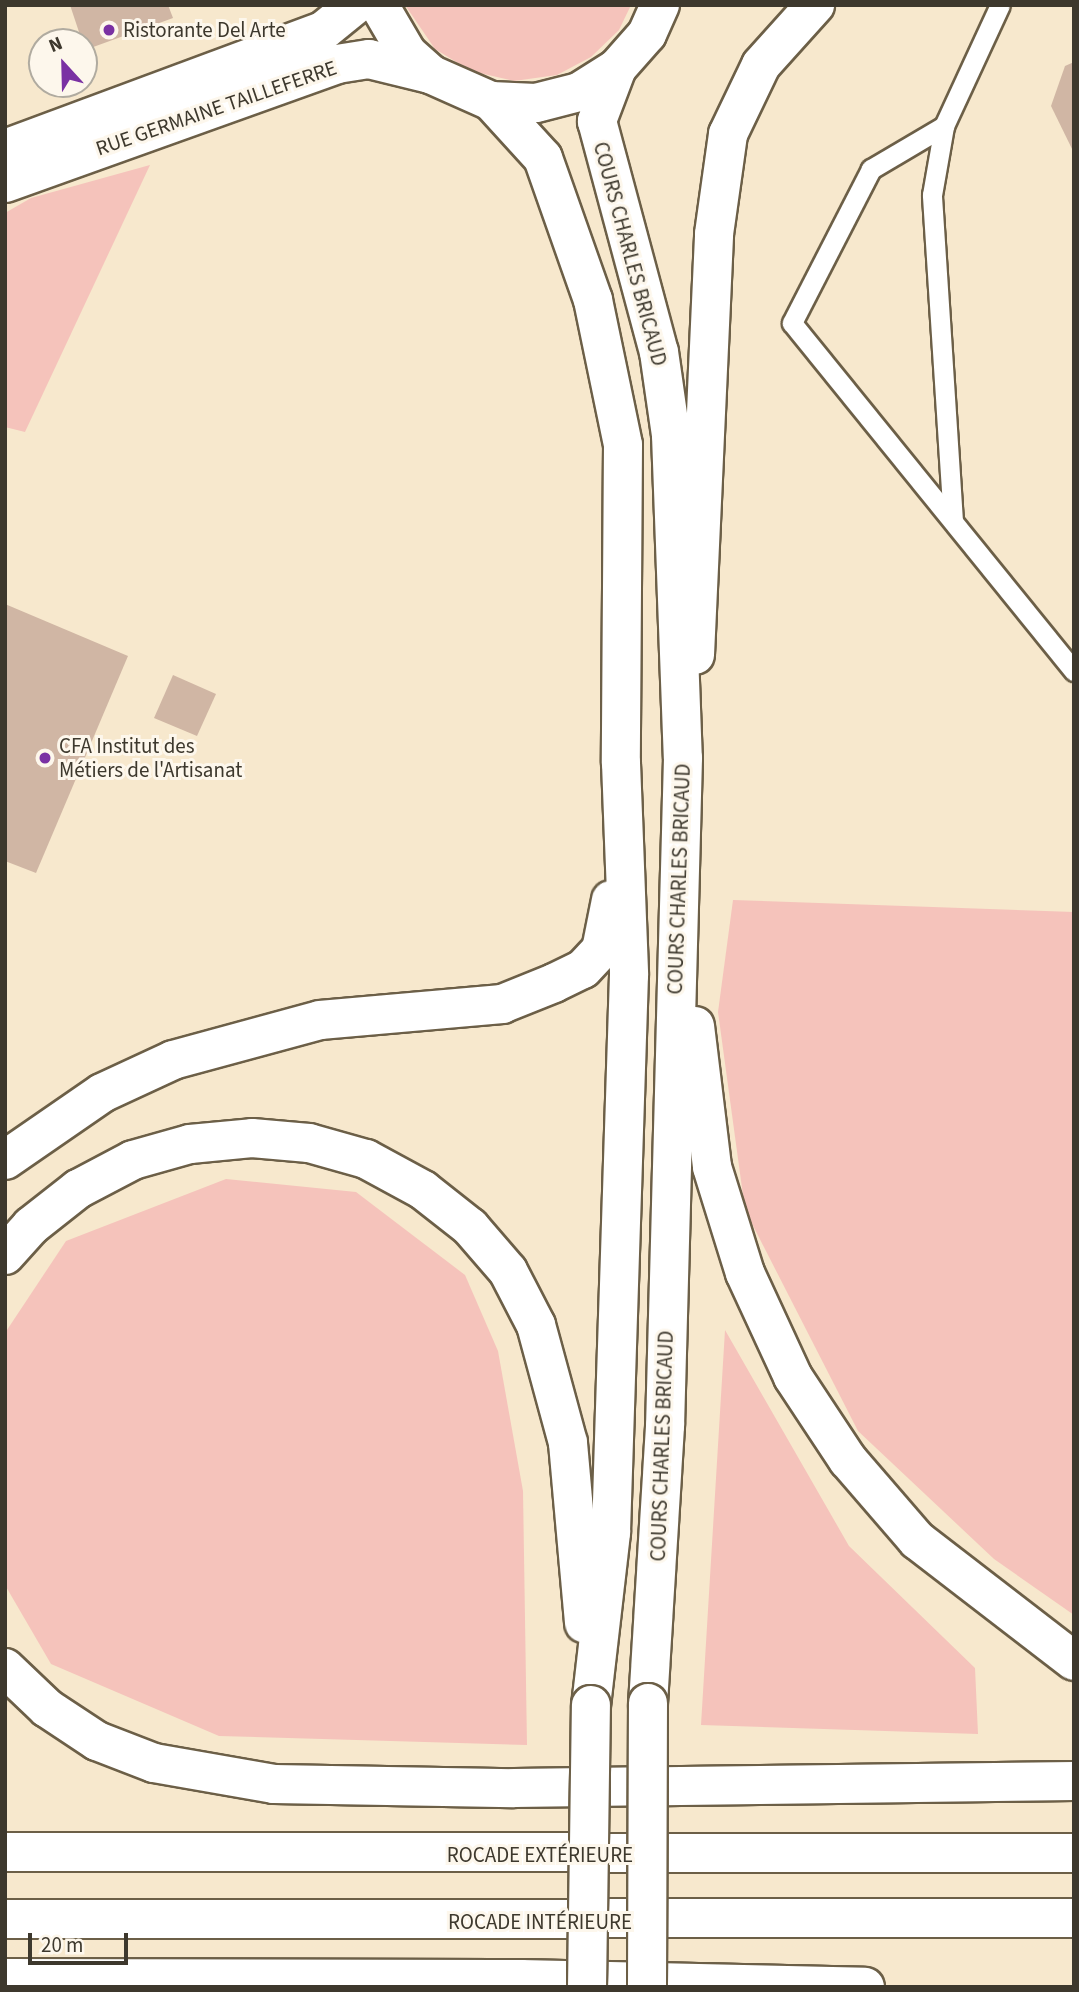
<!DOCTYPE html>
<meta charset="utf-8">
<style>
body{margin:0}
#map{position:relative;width:1079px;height:1992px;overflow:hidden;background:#f7e8cd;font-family:"Source Sans 3",sans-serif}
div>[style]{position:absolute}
.green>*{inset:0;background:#f5c3bb}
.building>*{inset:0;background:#d0b6a4}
.roads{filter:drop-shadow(2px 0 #6c5f47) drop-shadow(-2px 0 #6c5f47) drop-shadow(0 2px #6c5f47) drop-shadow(0 -2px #6c5f47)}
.lane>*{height:19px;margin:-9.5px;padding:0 9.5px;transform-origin:9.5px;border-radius:9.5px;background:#fff}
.street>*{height:38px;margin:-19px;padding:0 19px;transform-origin:19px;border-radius:19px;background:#fff}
.secondary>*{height:38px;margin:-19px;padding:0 19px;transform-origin:19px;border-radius:19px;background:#fff}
.highway>*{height:38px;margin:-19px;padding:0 19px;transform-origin:19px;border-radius:19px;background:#fff}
.bridges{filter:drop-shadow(2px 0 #6c5f47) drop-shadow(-2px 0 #6c5f47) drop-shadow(0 2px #6c5f47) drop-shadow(0 -2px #6c5f47)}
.highway-bridge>*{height:38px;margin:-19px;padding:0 19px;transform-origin:19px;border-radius:19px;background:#fff}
.dots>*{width:19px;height:19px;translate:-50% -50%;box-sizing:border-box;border:4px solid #fdf7ec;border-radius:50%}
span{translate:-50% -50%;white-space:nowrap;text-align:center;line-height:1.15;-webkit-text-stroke:6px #fdf7ec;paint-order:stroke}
.poi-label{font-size:21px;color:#3d382d}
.left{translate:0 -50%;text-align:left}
.street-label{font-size:21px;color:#3d382d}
.frame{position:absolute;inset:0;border:7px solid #3d382d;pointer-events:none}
.north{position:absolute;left:28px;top:28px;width:70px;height:70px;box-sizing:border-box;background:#fdf7ec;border:2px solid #b0aba0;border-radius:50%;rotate:338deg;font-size:19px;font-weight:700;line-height:28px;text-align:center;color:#3d382d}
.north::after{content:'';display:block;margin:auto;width:24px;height:32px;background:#7a31a3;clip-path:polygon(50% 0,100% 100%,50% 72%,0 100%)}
.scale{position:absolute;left:28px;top:1933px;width:100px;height:32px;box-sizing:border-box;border:4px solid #3d382d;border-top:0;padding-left:9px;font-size:21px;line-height:24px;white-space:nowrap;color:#3d382d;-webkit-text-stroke:5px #fdf7ec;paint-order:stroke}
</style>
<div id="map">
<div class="green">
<i style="clip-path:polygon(405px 5px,631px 5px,619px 30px,591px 57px,557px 75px,514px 81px,471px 71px,435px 49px)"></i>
<i style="clip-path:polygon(150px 165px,25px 432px,5px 427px,5px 213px,31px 198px)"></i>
<i style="clip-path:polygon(733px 900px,1074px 912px,1074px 1615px,994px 1559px,858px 1431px,745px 1210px,718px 1012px)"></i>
<i style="clip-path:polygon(226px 1179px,356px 1192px,465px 1275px,498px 1351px,523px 1491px,527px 1745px,219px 1736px,51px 1664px,5px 1585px,5px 1333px,66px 1241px)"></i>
<i style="clip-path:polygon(725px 1330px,849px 1546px,975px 1668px,978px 1734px,701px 1725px)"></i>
</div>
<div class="building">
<i style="clip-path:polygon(70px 5px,168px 5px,173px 18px,85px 50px)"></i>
<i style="clip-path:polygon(1074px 62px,1074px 153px,1051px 106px,1065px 66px)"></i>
<i style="clip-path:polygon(5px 604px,128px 656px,36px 873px,5px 861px)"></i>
<i style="clip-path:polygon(173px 675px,216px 694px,197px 736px,154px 718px)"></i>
</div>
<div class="roads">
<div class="lane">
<i style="left:944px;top:126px;width:85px;rotate:149.5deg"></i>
<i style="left:871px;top:169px;width:173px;rotate:117.2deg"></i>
<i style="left:792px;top:323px;width:448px;rotate:51deg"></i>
<i style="left:953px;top:521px;width:327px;rotate:-93.7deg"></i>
<i style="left:932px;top:195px;width:70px;rotate:-80.1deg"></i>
<i style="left:944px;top:126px;width:133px;rotate:-65.2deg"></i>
</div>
<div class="street">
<i style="left:5px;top:149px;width:339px;rotate:-20.4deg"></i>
<i style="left:323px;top:31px;width:41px;rotate:-39.1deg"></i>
<i style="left:5px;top:183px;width:353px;rotate:-19.7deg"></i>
<i style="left:337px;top:64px;width:32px;rotate:-9deg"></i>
<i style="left:369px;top:59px;width:63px;rotate:13.8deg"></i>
</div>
<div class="secondary">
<i style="left:379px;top:5px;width:56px;rotate:59.7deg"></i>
<i style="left:407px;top:53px;width:31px;rotate:42deg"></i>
<i style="left:430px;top:74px;width:67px;rotate:23.9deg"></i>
<i style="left:491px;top:101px;width:45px;rotate:2.5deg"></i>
<i style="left:536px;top:103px;width:44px;rotate:-14.3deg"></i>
<i style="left:579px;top:92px;width:45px;rotate:-32.3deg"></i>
<i style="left:617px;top:68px;width:45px;rotate:-48.6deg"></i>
<i style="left:647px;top:34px;width:32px;rotate:-66deg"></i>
</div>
<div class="highway">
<i style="left:617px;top:68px;width:57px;rotate:110.7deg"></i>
<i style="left:597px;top:121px;width:239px;rotate:75deg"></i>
<i style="left:659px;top:352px;width:84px;rotate:81.8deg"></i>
<i style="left:671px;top:435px;width:323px;rotate:87.9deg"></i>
<i style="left:683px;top:758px;width:668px;rotate:91.54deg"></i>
<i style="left:665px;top:1426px;width:278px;rotate:93.5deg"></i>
<i style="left:491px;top:101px;width:77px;rotate:47.6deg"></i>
<i style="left:543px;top:158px;width:151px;rotate:70.6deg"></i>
<i style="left:593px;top:300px;width:148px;rotate:78.3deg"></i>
<i style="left:623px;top:445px;width:318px;rotate:90.4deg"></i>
<i style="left:621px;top:763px;width:212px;rotate:87.8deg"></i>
<i style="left:629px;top:975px;width:558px;rotate:91.85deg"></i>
<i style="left:611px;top:1533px;width:173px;rotate:96.6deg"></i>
<i style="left:695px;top:655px;width:421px;rotate:-87.4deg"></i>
<i style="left:714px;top:234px;width:101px;rotate:-82deg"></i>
<i style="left:728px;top:134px;width:76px;rotate:-64.4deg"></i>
<i style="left:761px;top:65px;width:81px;rotate:-48deg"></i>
<i style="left:695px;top:1026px;width:142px;rotate:83.1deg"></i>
<i style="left:712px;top:1167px;width:111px;rotate:72.7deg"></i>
<i style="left:745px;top:1273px;width:115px;rotate:65.2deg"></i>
<i style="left:793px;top:1377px;width:100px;rotate:56.5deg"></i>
<i style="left:848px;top:1460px;width:106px;rotate:49.2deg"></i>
<i style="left:917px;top:1540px;width:198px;rotate:37.6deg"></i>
<i style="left:5px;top:1160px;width:118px;rotate:-34.6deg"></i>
<i style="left:102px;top:1093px;width:78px;rotate:-24.9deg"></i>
<i style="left:173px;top:1060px;width:152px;rotate:-15.2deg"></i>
<i style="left:320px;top:1020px;width:183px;rotate:-5deg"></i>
<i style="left:502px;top:1004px;width:56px;rotate:-22deg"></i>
<i style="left:554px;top:983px;width:32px;rotate:-26deg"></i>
<i style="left:583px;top:969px;width:26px;rotate:-47deg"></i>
<i style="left:601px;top:950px;width:51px;rotate:-78.7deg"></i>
<i style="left:5px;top:1255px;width:39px;rotate:-48deg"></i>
<i style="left:31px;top:1226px;width:60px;rotate:-38.2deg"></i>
<i style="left:78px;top:1189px;width:62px;rotate:-27.8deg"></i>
<i style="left:133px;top:1160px;width:59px;rotate:-15.7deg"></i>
<i style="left:190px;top:1144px;width:62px;rotate:-5.5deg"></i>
<i style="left:252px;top:1138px;width:57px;rotate:5deg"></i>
<i style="left:309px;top:1143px;width:59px;rotate:15.7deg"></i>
<i style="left:366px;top:1159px;width:65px;rotate:28.5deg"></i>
<i style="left:423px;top:1190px;width:60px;rotate:38.2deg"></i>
<i style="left:470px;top:1227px;width:58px;rotate:49.2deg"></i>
<i style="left:508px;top:1271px;width:61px;rotate:62.6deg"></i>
<i style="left:536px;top:1325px;width:122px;rotate:74.8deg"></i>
<i style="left:568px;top:1443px;width:181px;rotate:84.9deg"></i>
<i style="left:5px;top:1668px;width:58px;rotate:43.6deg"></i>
<i style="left:47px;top:1708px;width:60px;rotate:33.4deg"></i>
<i style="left:97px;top:1741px;width:61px;rotate:21.1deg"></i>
<i style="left:154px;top:1763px;width:122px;rotate:9.9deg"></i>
<i style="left:274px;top:1784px;width:240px;rotate:1deg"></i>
<i style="left:514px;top:1788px;width:560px;rotate:-0.72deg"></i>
<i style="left:5px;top:1852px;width:1069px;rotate:0.05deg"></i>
<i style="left:5px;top:1919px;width:1069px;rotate:-0.05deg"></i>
<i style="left:5px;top:1978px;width:516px;rotate:0.11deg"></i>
<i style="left:521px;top:1979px;width:344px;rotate:1.3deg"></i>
</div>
</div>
<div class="bridges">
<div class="highway-bridge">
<i style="left:587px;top:1987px;width:282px;rotate:-89.2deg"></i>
<i style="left:647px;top:1987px;width:284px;rotate:-89.8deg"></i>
</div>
</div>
<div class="dots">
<i style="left:109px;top:30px;background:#7a31a3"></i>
<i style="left:45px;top:758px;background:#7a31a3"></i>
</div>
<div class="poi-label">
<span class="left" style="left:123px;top:30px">Ristorante Del Arte</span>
<span class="left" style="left:59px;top:758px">CFA Institut des<br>Métiers de l'Artisanat</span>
</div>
<div class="street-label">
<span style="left:216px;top:108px;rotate:-19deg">RUE GERMAINE TAILLEFERRE</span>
<span style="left:630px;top:254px;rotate:75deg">COURS CHARLES BRICAUD</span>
<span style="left:679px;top:879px;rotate:-88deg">COURS CHARLES BRICAUD</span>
<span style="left:662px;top:1446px;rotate:-88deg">COURS CHARLES BRICAUD</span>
<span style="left:540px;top:1855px">ROCADE EXTÉRIEURE</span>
<span style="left:540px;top:1922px">ROCADE INTÉRIEURE</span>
</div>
<div class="frame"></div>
<div class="north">N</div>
<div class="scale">20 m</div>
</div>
